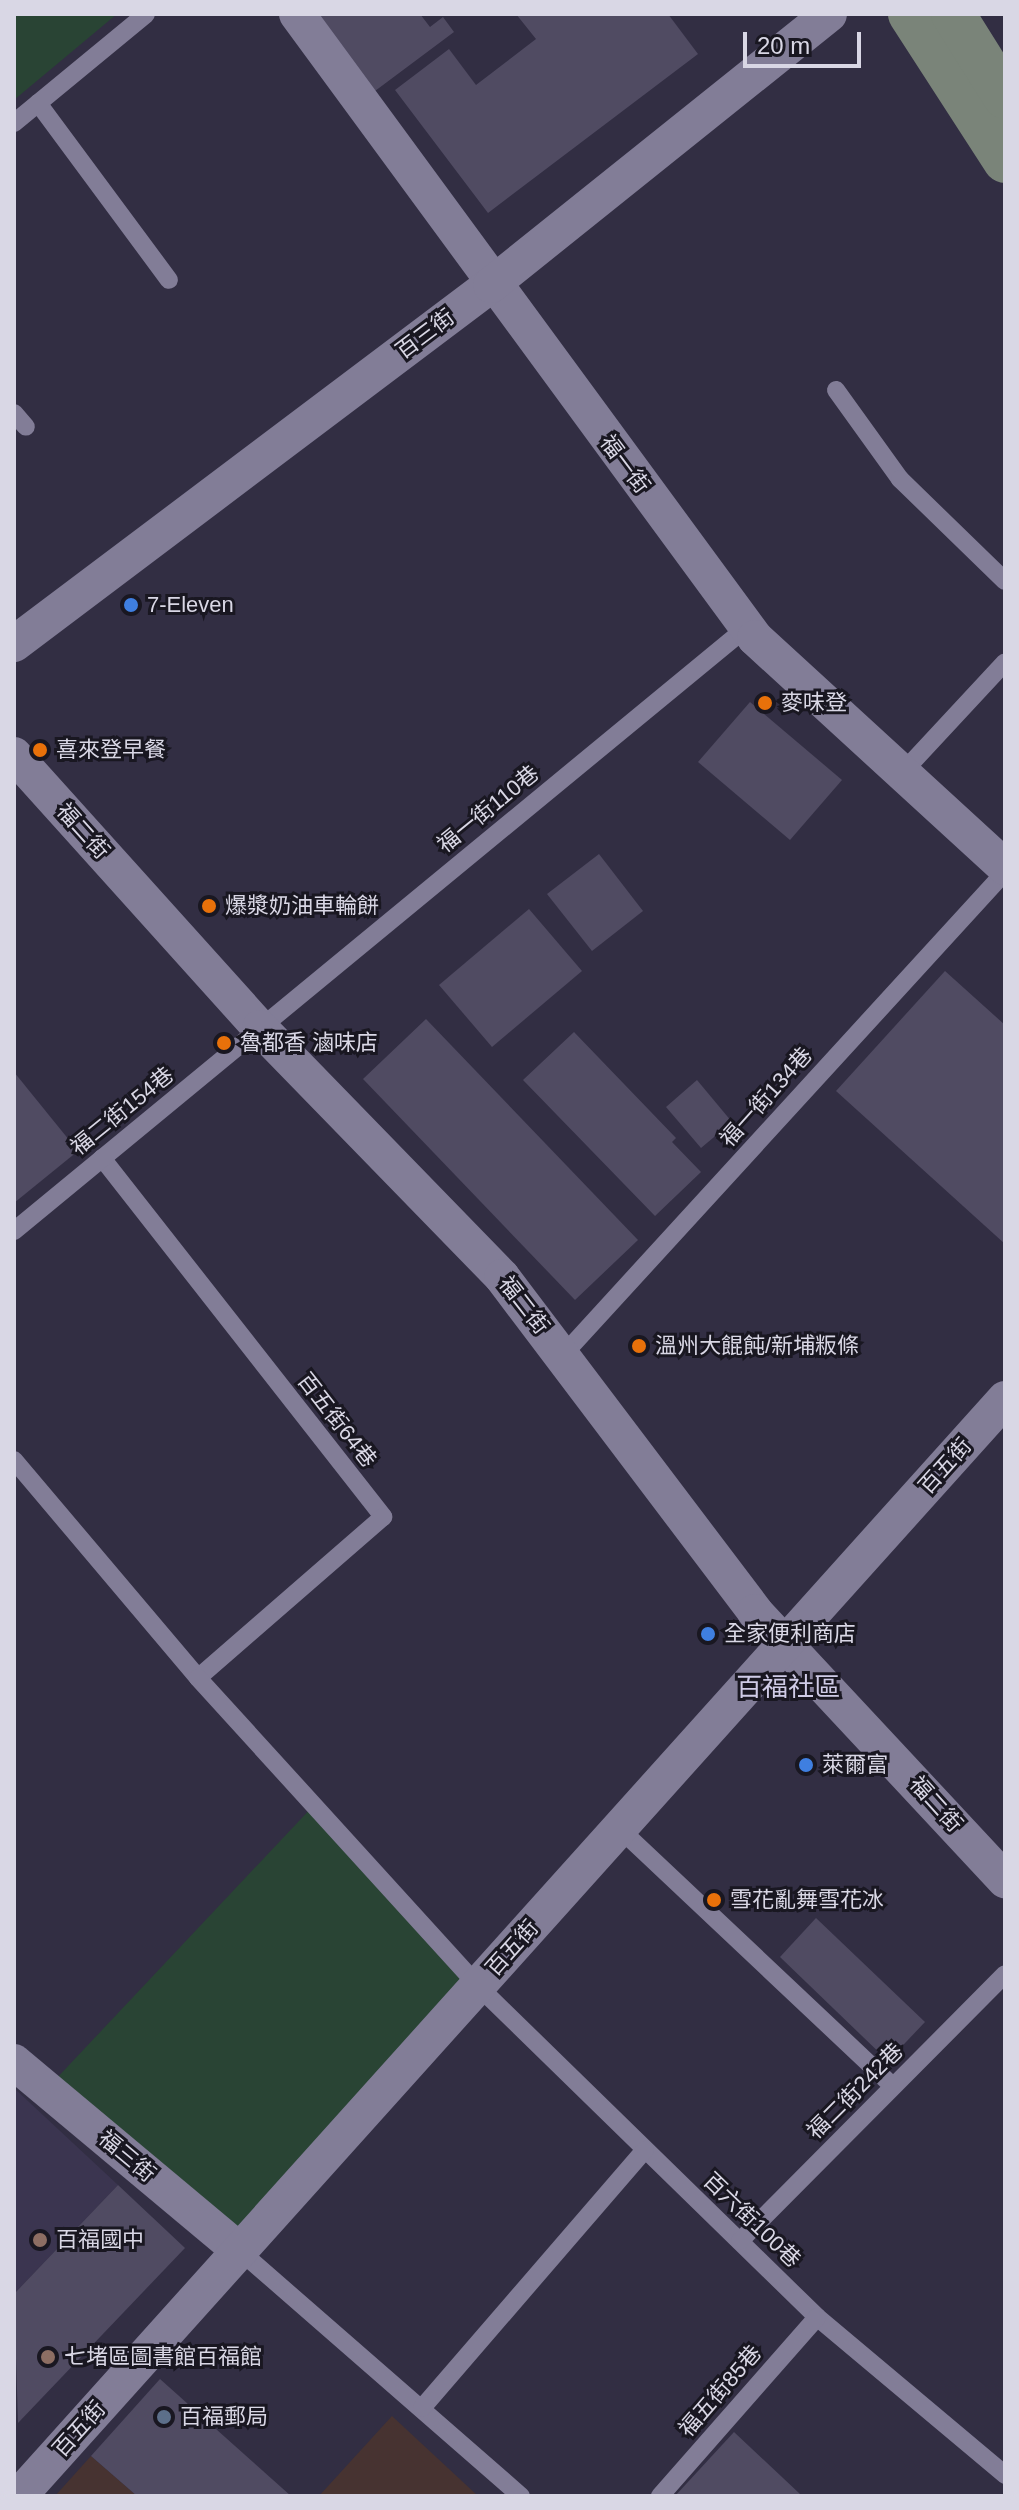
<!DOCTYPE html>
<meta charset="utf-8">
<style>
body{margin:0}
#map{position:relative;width:1019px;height:2510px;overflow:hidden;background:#322e43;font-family:Helvetica,"Noto Sans TC",sans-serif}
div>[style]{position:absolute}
.commercial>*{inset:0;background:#473331}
.built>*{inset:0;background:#3b3550}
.green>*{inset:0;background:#294434}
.building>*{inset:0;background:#504b62}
.lane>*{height:18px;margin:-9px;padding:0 9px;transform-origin:9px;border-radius:9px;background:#827d97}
.street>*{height:36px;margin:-18px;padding:0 18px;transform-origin:18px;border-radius:18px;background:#827d97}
.secondary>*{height:44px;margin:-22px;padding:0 22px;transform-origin:22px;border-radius:22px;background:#7a8479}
.dots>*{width:22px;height:22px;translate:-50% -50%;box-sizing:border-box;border:4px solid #191721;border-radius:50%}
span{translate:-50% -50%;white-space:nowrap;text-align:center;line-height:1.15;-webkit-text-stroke:6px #191721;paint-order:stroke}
.street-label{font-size:22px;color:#d9d7e5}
.poi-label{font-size:22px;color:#d9d7e5}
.left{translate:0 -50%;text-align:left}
.quarter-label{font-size:26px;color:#cfcbe6}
.frame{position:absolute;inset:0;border:16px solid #d9d7e5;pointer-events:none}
.scale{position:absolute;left:743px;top:32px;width:118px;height:36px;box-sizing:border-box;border:4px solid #d9d7e5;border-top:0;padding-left:10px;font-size:24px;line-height:28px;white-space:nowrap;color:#d9d7e5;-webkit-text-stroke:6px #191721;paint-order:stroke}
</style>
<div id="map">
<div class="commercial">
<i style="clip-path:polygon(392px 2416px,478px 2496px,319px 2496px)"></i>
<i style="clip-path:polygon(91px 2456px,137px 2496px,55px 2496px)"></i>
</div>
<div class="built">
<i style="clip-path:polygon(14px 2088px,118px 2185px,14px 2294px)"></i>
</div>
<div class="green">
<i style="clip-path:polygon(14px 14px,117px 14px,14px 100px)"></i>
<i style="clip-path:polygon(315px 1804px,478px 1986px,240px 2251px,54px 2081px)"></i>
</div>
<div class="building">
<i style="clip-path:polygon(317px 14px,420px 14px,430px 27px,443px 17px,454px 32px,375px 91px)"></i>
<i style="clip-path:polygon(516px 14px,668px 14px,698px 54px,488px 213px,395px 90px,449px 49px,476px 85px,536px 39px)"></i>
<i style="clip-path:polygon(750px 702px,842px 780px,790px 840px,698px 762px)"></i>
<i style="clip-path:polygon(599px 854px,643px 911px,592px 951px,547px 894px)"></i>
<i style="clip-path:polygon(529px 909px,582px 971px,492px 1047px,439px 985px)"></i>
<i style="clip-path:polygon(945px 971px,1005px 1025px,1005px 1244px,836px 1091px)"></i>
<i style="clip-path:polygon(426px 1019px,638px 1240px,575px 1300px,363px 1079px)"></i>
<i style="clip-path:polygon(574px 1032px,676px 1138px,672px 1142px,701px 1172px,655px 1216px,523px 1080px)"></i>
<i style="clip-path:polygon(14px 1072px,78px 1151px,14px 1203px)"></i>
<i style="clip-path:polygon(697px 1080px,732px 1122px,701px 1148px,666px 1107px)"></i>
<i style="clip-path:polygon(816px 1918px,925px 2022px,888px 2061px,780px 1957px)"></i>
<i style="clip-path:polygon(118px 2185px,185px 2248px,18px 2423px,14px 2294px)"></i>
<i style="clip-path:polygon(160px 2379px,291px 2496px,137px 2496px,91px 2456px)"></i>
<i style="clip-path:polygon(734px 2432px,800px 2494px,798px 2496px,675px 2496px)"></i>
</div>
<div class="lane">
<i style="left:38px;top:103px;width:220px;rotate:53.5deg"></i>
<i style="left:14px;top:123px;width:171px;rotate:-39.5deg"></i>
<i style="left:836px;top:390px;width:110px;rotate:54.3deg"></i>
<i style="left:900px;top:479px;width:146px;rotate:44.2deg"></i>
<i style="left:14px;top:413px;width:18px;rotate:49deg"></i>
<i style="left:902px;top:773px;width:151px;rotate:-47.1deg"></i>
<i style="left:102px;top:1158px;width:456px;rotate:51.9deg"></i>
<i style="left:383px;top:1517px;width:245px;rotate:139deg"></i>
<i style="left:14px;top:1231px;width:948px;rotate:-39.48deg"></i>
<i style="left:563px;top:1355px;width:655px;rotate:-47.54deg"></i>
<i style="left:14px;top:1460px;width:285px;rotate:49.8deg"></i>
<i style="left:198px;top:1678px;width:416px;rotate:47.7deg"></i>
<i style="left:478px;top:1986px;width:474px;rotate:44.3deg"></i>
<i style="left:817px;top:2317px;width:246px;rotate:40deg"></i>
<i style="left:620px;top:1829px;width:375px;rotate:43.3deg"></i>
<i style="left:740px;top:2241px;width:376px;rotate:-45.2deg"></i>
<i style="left:240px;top:2251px;width:373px;rotate:41.1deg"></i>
<i style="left:422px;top:2408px;width:341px;rotate:-49.2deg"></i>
<i style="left:660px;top:2496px;width:238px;rotate:-48.7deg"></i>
</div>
<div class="street">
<i style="left:297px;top:14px;width:774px;rotate:53.72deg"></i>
<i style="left:755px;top:638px;width:339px;rotate:42.5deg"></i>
<i style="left:14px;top:644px;width:597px;rotate:-36.97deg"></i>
<i style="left:491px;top:285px;width:433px;rotate:-38.7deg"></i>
<i style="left:14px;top:755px;width:367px;rotate:48deg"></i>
<i style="left:260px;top:1028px;width:347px;rotate:45.8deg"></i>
<i style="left:502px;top:1277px;width:420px;rotate:52.9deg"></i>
<i style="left:755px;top:1612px;width:367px;rotate:47deg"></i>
<i style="left:14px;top:2062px;width:295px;rotate:39.9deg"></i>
<i style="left:19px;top:2496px;width:1475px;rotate:-48.05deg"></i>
</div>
<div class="secondary">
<i style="left:910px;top:14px;width:175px;rotate:57.1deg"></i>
<i style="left:953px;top:14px;width:98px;rotate:57.9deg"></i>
</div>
<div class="dots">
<i style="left:131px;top:605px;background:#3f7fe0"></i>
<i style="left:765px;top:703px;background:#e8710a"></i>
<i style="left:40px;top:750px;background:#e8710a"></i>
<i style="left:209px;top:906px;background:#e8710a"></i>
<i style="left:224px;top:1043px;background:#e8710a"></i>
<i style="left:639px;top:1346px;background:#e8710a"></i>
<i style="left:708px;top:1634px;background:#3f7fe0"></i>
<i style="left:806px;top:1765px;background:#3f7fe0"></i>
<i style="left:714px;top:1900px;background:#e8710a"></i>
<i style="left:40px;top:2240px;background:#8d6e63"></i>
<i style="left:48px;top:2357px;background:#8d6e63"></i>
<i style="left:164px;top:2417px;background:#5c6f8a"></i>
</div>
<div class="street-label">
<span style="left:425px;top:334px;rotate:-37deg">百三街</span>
<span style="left:625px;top:464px;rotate:53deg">福一街</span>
<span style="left:488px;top:809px;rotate:-39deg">福一街110巷</span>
<span style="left:83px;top:831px;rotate:48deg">福二街</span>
<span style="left:766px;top:1097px;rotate:-48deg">福一街134巷</span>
<span style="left:122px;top:1111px;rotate:-39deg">福二街154巷</span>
<span style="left:524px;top:1305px;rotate:52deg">福二街</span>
<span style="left:337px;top:1420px;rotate:52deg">百五街64巷</span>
<span style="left:945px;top:1466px;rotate:-48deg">百五街</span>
<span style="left:936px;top:1804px;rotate:48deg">福二街</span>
<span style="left:512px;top:1948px;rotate:-48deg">百五街</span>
<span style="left:855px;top:2091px;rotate:-45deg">福二街242巷</span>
<span style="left:127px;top:2156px;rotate:40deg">福三街</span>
<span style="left:752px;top:2220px;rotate:44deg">百六街100巷</span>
<span style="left:720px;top:2391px;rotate:-49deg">福五街85巷</span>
<span style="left:79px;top:2429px;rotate:-48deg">百五街</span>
</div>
<div class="poi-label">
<span class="left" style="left:147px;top:605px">7-Eleven</span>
<span class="left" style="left:781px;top:703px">麥味登</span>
<span class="left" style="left:56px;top:750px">喜來登早餐</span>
<span class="left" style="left:225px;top:906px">爆漿奶油車輪餅</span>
<span class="left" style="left:240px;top:1043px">魯都香 滷味店</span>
<span class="left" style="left:655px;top:1346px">溫州大餛飩/新埔粄條</span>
<span class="left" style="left:724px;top:1634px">全家便利商店</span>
<span class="left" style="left:822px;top:1765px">萊爾富</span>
<span class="left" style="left:730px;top:1900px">雪花亂舞雪花冰</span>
<span class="left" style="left:56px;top:2240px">百福國中</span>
<span class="left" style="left:64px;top:2357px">七堵區圖書館百福館</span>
<span class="left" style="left:180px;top:2417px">百福郵局</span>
</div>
<div class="quarter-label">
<span style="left:788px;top:1688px">百福社區</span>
</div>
<div class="frame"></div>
<div class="scale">20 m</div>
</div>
